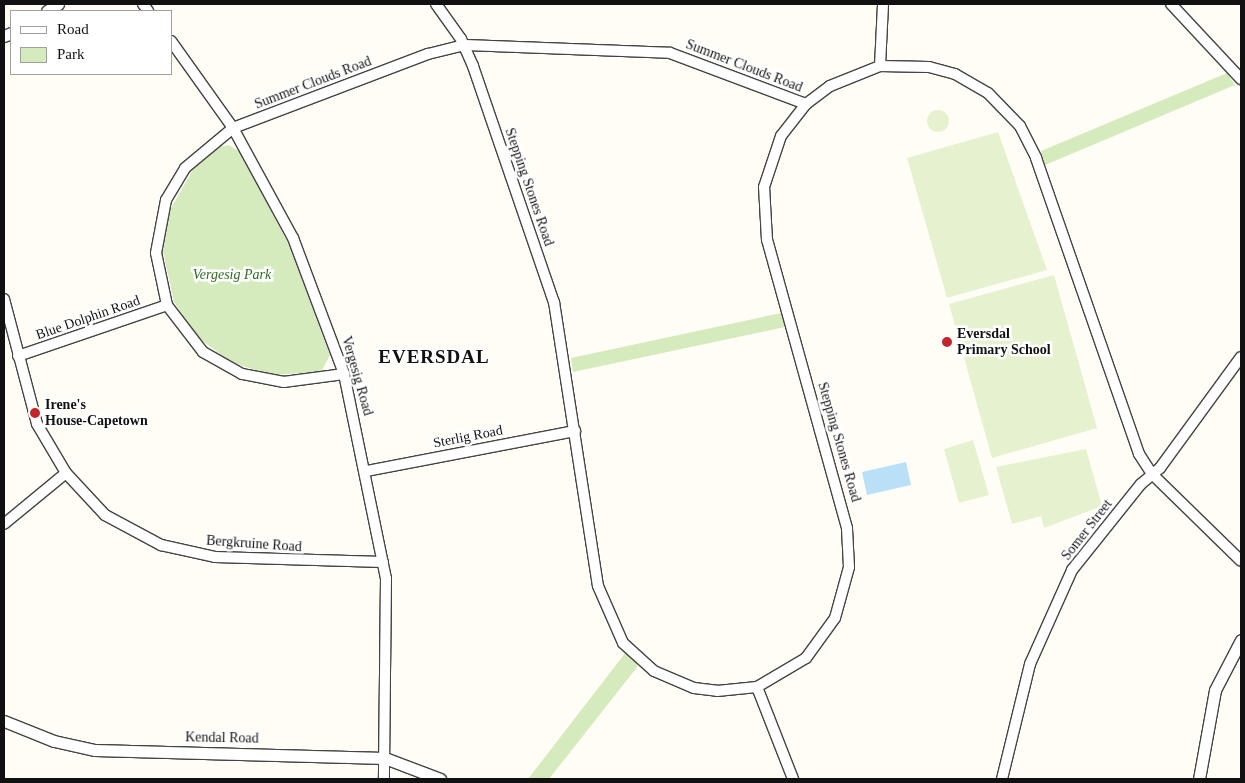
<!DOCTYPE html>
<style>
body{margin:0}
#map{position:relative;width:1245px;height:783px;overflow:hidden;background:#fffdf5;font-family:"Times New Roman",serif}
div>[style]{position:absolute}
.green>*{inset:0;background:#d5ebbd}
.pitch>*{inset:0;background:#e6f2cf}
.round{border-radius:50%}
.water>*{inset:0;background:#b9e0f7}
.roads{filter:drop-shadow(1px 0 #444) drop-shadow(-1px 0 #444) drop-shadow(0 1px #444) drop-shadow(0 -1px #444)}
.minor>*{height:10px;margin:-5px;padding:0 5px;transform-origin:5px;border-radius:5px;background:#fff}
.tertiary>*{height:11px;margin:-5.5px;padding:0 5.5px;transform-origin:5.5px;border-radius:5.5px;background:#fff}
.dots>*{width:14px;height:14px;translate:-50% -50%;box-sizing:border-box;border:2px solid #fff;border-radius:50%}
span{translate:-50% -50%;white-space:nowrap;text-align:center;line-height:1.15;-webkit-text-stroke:5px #fff;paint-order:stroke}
.street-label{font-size:14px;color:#111}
.park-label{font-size:14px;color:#2f6b1f;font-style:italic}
.poi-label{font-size:14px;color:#111;font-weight:700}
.left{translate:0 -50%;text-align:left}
.district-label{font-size:19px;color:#111;font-weight:700;letter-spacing:1px}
.frame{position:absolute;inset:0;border:5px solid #111;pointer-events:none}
.legend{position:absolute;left:10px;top:10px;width:162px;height:65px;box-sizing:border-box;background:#fff;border:1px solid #a0a0a0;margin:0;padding:6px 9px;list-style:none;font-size:15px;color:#111}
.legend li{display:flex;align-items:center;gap:10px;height:25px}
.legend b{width:25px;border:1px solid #a0a0a0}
</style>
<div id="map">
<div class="green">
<i style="clip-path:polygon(1227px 73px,1235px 85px,1045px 165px,1041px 151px)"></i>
<i style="clip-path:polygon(229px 145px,240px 152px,291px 249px,330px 355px,321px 372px,271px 375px,231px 362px,197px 337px,174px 302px,163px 251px,170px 210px,195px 166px,218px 147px)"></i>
<i style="clip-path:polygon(781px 313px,785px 327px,573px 372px,571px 358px)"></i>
<i style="clip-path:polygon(626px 652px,638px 666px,549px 779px,528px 779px)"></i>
</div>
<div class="pitch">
<i class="round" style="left:927px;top:110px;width:22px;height:22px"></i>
<i style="clip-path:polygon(998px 132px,1047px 270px,947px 298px,907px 158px)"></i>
<i style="clip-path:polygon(1054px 275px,1097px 428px,992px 458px,949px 304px)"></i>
<i style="clip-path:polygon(973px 440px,989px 495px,959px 503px,944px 449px)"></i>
<i style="clip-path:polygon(1086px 449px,1102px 506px,1044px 528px,1041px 516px,1012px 524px,996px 467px)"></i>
</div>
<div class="water">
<i style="clip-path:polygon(906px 462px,911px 485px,867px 495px,862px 472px)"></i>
</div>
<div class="roads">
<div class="minor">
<i style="left:143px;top:4px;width:9px;rotate:54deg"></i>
<i style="left:436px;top:4px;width:43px;rotate:54.5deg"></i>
<i style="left:461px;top:39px;width:30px;rotate:66deg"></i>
<i style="left:473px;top:66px;width:250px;rotate:71.1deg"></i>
<i style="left:554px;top:302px;width:287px;rotate:81.2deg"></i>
<i style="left:598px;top:586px;width:62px;rotate:66.3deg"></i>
<i style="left:623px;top:643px;width:42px;rotate:42.1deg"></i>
<i style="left:654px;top:671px;width:43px;rotate:23deg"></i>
<i style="left:694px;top:688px;width:23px;rotate:7deg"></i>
<i style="left:717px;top:691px;width:40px;rotate:-5.7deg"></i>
<i style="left:757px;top:687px;width:57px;rotate:-30.6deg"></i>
<i style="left:806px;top:658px;width:49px;rotate:-54.1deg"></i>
<i style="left:835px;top:618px;width:53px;rotate:-74.6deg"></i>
<i style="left:849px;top:567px;width:39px;rotate:-93deg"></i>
<i style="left:847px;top:528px;width:299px;rotate:-105.5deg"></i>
<i style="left:767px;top:240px;width:53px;rotate:-93.2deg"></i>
<i style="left:764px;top:187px;width:54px;rotate:-71.6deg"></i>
<i style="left:781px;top:136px;width:41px;rotate:-52deg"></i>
<i style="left:806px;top:104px;width:30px;rotate:-37deg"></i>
<i style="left:830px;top:86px;width:54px;rotate:-21.8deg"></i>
<i style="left:880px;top:66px;width:49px;rotate:1.2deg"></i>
<i style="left:929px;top:67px;width:27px;rotate:15deg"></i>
<i style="left:955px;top:74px;width:38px;rotate:30deg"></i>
<i style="left:988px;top:93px;width:46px;rotate:45.9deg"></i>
<i style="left:1020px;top:126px;width:36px;rotate:63deg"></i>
<i style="left:1036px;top:158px;width:313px;rotate:70.8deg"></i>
<i style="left:1139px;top:454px;width:24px;rotate:57deg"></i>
<i style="left:1152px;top:474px;width:124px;rotate:44.3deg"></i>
<i style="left:1171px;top:4px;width:103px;rotate:47deg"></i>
<i style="left:171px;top:41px;width:107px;rotate:54.5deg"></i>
<i style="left:233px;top:128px;width:125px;rotate:61.4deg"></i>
<i style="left:293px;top:238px;width:145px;rotate:69.4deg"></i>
<i style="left:344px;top:374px;width:208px;rotate:78.4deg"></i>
<i style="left:386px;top:578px;width:201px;rotate:90.6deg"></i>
<i style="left:880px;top:66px;width:62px;rotate:-87.2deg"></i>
<i style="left:4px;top:299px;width:129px;rotate:75.2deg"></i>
<i style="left:37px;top:424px;width:57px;rotate:59.4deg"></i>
<i style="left:66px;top:473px;width:57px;rotate:47.1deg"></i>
<i style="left:105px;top:515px;width:64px;rotate:28.2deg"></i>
<i style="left:161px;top:545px;width:55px;rotate:12.5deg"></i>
<i style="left:215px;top:557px;width:168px;rotate:1.7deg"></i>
<i style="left:18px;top:356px;width:157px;rotate:-18.9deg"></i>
<i style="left:344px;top:374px;width:61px;rotate:172.4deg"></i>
<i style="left:284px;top:382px;width:43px;rotate:-169.2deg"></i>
<i style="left:242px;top:374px;width:45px;rotate:-150.6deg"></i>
<i style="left:203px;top:352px;width:59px;rotate:-127.5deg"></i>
<i style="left:167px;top:305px;width:53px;rotate:-101.9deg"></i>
<i style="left:156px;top:253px;width:54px;rotate:-79.3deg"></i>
<i style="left:166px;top:200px;width:37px;rotate:-59deg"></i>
<i style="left:185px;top:168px;width:62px;rotate:-39.8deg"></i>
<i style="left:233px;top:128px;width:209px;rotate:-20.8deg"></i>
<i style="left:428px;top:54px;width:37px;rotate:-14deg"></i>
<i style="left:464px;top:45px;width:206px;rotate:2.2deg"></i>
<i style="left:670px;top:53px;width:145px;rotate:20.6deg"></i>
<i style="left:367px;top:471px;width:212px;rotate:-10.9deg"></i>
<i style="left:4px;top:524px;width:80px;rotate:-39.4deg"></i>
<i style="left:757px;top:687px;width:99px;rotate:68.6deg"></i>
<i style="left:1002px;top:779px;width:118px;rotate:-76.3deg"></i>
<i style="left:1030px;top:664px;width:103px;rotate:-65.9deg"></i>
<i style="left:1072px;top:570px;width:110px;rotate:-51.3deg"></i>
<i style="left:1141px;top:484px;width:25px;rotate:-40deg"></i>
<i style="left:1160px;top:468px;width:137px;rotate:-53.9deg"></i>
</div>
<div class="tertiary">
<i style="left:47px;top:11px;width:13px;rotate:-32deg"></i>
<i style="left:4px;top:36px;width:8px;rotate:-23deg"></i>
<i style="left:4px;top:721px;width:54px;rotate:21.8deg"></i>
<i style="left:54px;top:741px;width:42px;rotate:12.4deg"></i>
<i style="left:95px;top:750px;width:290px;rotate:1.6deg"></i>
<i style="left:385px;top:758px;width:59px;rotate:20.9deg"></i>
<i style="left:1199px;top:779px;width:90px;rotate:-79.8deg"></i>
<i style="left:1215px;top:690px;width:56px;rotate:-62.5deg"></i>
</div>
</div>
<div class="dots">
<i style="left:947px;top:342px;background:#c4262e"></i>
<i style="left:35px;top:413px;background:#c4262e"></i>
</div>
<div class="street-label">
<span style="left:744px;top:66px;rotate:21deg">Summer Clouds Road</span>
<span style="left:313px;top:83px;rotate:-21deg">Summer Clouds Road</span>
<span style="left:529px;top:187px;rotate:71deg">Stepping Stones Road</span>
<span style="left:88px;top:318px;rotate:-19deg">Blue Dolphin Road</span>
<span style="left:357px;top:376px;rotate:74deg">Vergesig Road</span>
<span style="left:468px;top:437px;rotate:-11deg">Sterlig Road</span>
<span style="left:839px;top:442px;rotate:74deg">Stepping Stones Road</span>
<span style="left:1087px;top:530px;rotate:-52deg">Somer Street</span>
<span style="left:254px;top:544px;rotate:4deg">Bergkruine Road</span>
<span style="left:222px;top:738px;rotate:1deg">Kendal Road</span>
</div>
<div class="park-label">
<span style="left:232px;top:275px">Vergesig Park</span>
</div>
<div class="poi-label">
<span class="left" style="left:957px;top:342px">Eversdal<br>Primary School</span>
<span class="left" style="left:45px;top:413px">Irene's<br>House-Capetown</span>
</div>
<div class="district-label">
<span style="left:434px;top:357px">EVERSDAL</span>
</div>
<div class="frame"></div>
<ul class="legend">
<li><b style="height:6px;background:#fff"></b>Road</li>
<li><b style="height:14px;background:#d5ebbd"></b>Park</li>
</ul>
</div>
